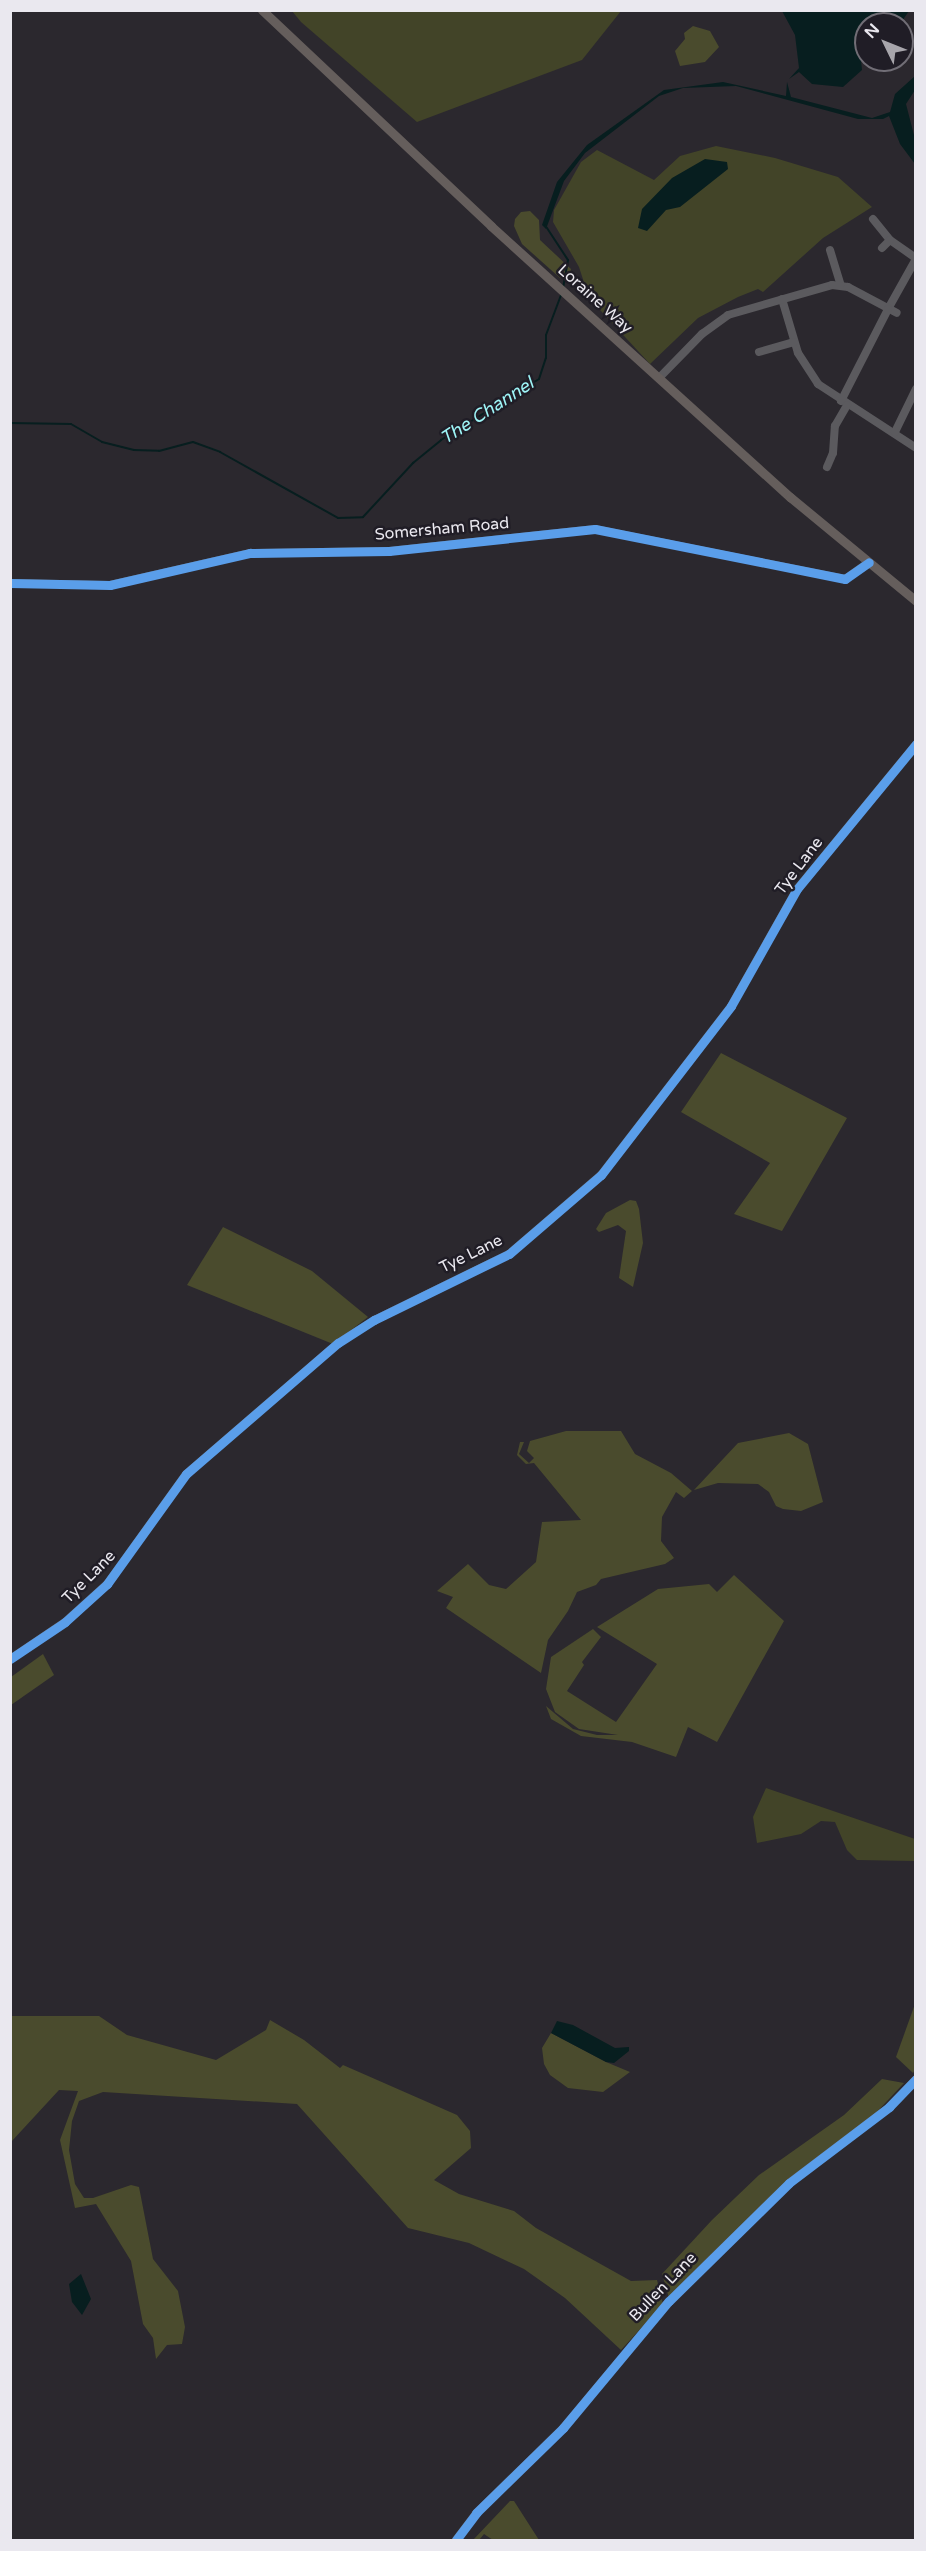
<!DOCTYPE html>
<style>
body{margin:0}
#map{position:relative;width:926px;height:2551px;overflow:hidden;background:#2b282e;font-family:"Varela Round",sans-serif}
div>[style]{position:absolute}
.green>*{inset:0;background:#424428}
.forest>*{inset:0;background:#4a4b2d}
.water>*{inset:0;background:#071e1f}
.stream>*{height:2px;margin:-1px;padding:0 1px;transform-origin:1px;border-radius:1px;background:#071e1f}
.minor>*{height:8px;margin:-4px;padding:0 4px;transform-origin:4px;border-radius:4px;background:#5b5a5e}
.major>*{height:9px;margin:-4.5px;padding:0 4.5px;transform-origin:4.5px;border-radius:4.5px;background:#655e5c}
.cycleway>*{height:9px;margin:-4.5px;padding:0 4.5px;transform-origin:4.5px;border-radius:4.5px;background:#5a9eea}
span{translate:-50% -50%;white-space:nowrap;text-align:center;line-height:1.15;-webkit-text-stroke:5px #201d26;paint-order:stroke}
.street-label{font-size:16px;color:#eae8ef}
.water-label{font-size:18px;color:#9ef5f7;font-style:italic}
.frame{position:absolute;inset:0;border:12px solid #eae8ef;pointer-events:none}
.north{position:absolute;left:854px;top:12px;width:60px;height:60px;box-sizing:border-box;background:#201d26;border:2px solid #716e76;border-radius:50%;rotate:313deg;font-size:16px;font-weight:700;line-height:24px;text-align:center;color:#eae8ef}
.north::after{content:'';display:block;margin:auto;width:21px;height:27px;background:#a7a5ab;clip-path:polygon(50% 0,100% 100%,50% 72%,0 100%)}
</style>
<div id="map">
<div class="green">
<i style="clip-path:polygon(292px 11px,621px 11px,582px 60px,417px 122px,301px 22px)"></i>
<i style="clip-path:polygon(716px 146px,775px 158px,838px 177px,872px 207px,823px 238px,763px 292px,758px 289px,738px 297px,698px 318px,650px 364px,589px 298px,579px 267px,553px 222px,554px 210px,581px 162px,597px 150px,654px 180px,680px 156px)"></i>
<i style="clip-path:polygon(766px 1788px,915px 1839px,915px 1861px,857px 1860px,847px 1850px,835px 1822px,821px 1821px,801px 1834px,757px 1843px,753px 1817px)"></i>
</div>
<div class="forest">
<i style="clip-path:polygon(693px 26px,710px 31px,719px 47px,705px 62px,680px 66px,675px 51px,685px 39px,684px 33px)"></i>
<i style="clip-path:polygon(530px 211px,539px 220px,540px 240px,571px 269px,569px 280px,560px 278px,522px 244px,514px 226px,515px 219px,521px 212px)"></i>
<i style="clip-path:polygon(721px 1053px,847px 1118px,782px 1231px,734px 1214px,770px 1163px,681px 1112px)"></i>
<i style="clip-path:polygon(630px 1200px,636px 1201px,639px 1209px,643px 1243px,633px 1287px,619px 1278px,626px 1231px,618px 1225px,599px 1232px,596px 1229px,606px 1213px)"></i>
<i style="clip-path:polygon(223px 1227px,312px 1271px,368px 1317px,333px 1344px,187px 1285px)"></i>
<i style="clip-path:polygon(566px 1431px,621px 1431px,635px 1454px,671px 1473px,692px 1491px,684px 1498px,676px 1492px,662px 1517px,661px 1541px,674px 1558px,665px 1564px,601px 1579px,596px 1585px,577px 1592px,568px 1611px,548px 1640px,541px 1673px,446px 1608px,453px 1597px,437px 1591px,468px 1564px,489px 1585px,506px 1589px,536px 1562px,542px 1522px,581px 1520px,534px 1463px,526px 1464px,517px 1455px,520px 1442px,524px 1442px,519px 1454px,529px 1463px,534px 1458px,527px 1451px,530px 1441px)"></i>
<i style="clip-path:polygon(789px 1433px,808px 1444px,823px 1502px,801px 1511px,783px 1509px,776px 1506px,769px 1492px,758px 1484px,718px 1483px,694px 1490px,738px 1443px)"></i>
<i style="clip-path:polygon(734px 1575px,784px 1621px,717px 1742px,688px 1727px,676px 1757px,632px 1742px,581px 1736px,551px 1719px,546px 1706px,573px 1729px,597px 1735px,618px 1735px,579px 1729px,555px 1712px,546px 1689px,551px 1657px,593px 1629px,601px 1637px,582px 1662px,584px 1665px,567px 1691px,616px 1722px,657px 1664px,597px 1627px,658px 1589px,709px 1584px,717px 1592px)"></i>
<i style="clip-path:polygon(43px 1654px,54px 1675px,11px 1705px,11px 1677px)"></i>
<i style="clip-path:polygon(915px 2004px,916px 2068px,913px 2073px,896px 2057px)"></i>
<i style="clip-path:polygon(11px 2016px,99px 2016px,127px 2035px,216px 2060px,266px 2030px,270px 2020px,304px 2040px,340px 2068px,343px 2065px,457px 2115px,470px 2131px,471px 2148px,434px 2180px,459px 2194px,514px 2211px,536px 2228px,631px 2281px,657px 2280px,663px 2304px,621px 2350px,565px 2298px,524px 2269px,469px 2243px,408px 2228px,297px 2104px,103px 2092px,79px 2101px,72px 2121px,69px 2150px,75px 2184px,84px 2198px,93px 2198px,131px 2185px,139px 2187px,153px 2259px,178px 2291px,185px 2327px,182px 2344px,167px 2345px,156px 2359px,153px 2338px,143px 2324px,131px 2261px,96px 2204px,75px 2208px,60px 2140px,78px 2091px,59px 2090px,11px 2142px)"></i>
<i style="clip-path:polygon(551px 2033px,606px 2062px,630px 2072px,603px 2092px,568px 2088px,550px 2075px,544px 2064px,542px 2048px)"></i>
<i style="clip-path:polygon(882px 2079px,904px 2083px,873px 2116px,825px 2152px,669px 2298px,662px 2274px,712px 2220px,759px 2175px,844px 2115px)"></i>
<i style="clip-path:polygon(510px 2501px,514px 2501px,539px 2540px,493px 2540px,484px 2534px,479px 2540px,473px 2540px)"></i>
</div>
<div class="water">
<i style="clip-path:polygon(782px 11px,908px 10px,909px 11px,900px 24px,866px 24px,866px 42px,860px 51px,862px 70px,843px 87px,812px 84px,799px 72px,789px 79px,799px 68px,795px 35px)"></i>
<i style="clip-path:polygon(915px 76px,915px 90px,906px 104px,915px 139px,915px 164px,900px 144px,889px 116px,883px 119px,858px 119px,736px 86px,683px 88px,659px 96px,585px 153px,564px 181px,546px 229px,542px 225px,557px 182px,587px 145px,664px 90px,723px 82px,786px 96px,787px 82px,791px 97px,872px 118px,890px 112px,895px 94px)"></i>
<i style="clip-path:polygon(705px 159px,727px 162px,728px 169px,680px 207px,666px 210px,647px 231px,638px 228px,642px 209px,672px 178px)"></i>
<i style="clip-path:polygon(557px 2021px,573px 2025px,615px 2048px,629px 2047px,629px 2051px,614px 2063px,606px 2062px,551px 2033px)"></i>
<i style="clip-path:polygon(81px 2274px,91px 2299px,82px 2315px,72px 2302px,69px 2284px)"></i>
</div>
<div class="stream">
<i style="left:545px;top:225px;width:42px;rotate:56.7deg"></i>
<i style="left:568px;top:260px;width:27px;rotate:100deg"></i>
<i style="left:10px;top:423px;width:61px;rotate:0.9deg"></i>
<i style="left:71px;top:424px;width:36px;rotate:30deg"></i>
<i style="left:102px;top:442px;width:33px;rotate:14deg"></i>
<i style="left:134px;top:450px;width:25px;rotate:2deg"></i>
<i style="left:159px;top:451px;width:35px;rotate:-15deg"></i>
<i style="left:193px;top:442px;width:29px;rotate:20deg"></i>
<i style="left:220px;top:452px;width:135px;rotate:29.2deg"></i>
<i style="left:338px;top:518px;width:25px;rotate:-2deg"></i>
<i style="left:363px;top:517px;width:74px;rotate:-47.2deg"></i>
<i style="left:413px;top:463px;width:36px;rotate:-39deg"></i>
<i style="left:441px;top:440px;width:115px;rotate:-31.9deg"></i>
<i style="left:539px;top:379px;width:22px;rotate:-72deg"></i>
<i style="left:546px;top:358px;width:23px;rotate:-90deg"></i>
<i style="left:546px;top:335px;width:43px;rotate:-69.4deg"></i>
</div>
<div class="minor">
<i style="left:873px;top:219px;width:27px;rotate:51deg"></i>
<i style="left:890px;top:240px;width:32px;rotate:35deg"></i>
<i style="left:882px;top:248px;width:11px;rotate:-45deg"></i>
<i style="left:830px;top:250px;width:37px;rotate:73deg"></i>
<i style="left:782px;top:299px;width:56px;rotate:73.5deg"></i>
<i style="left:798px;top:353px;width:37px;rotate:57deg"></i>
<i style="left:818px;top:384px;width:117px;rotate:33.1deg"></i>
<i style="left:888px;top:309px;width:57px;rotate:-60.8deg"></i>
<i style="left:759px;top:352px;width:36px;rotate:-16deg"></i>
<i style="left:659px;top:378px;width:62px;rotate:-45.7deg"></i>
<i style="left:702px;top:334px;width:32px;rotate:-36deg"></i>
<i style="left:728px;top:315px;width:108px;rotate:-16.1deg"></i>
<i style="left:832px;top:285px;width:16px;rotate:7deg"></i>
<i style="left:848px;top:287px;width:55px;rotate:28deg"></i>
<i style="left:841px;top:401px;width:103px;rotate:-62.9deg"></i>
<i style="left:895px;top:432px;width:48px;rotate:-64deg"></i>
<i style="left:827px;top:467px;width:15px;rotate:-67deg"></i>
<i style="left:833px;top:453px;width:27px;rotate:-86deg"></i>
<i style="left:835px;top:426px;width:24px;rotate:-60deg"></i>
<i style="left:10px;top:583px;width:100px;rotate:1.1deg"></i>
<i style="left:110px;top:585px;width:144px;rotate:-12.9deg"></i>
<i style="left:250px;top:553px;width:139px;rotate:-0.8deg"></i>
<i style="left:389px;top:551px;width:207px;rotate:-6.1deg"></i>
<i style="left:595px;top:529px;width:255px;rotate:11.3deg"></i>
<i style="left:845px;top:579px;width:29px;rotate:-35deg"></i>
<i style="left:10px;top:1659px;width:66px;rotate:-33.9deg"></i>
<i style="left:65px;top:1622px;width:57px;rotate:-42.1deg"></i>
<i style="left:107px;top:1584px;width:135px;rotate:-54.3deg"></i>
<i style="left:186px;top:1474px;width:201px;rotate:-40.8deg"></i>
<i style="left:338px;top:1343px;width:43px;rotate:-32.6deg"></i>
<i style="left:374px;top:1320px;width:150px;rotate:-26.1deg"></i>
<i style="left:509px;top:1254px;width:121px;rotate:-40.7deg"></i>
<i style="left:601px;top:1175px;width:213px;rotate:-52.4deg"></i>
<i style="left:731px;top:1006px;width:134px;rotate:-60.6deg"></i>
<i style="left:797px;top:889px;width:188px;rotate:-50.6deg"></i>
<i style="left:456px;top:2540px;width:34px;rotate:-53deg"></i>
<i style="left:476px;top:2513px;width:122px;rotate:-44.3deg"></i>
<i style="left:563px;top:2428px;width:165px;rotate:-50.2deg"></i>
<i style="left:669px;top:2301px;width:168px;rotate:-44.5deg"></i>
<i style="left:789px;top:2183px;width:126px;rotate:-37.2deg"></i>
<i style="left:889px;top:2107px;width:39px;rotate:-46deg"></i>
</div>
<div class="major">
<i style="left:262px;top:10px;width:315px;rotate:43.3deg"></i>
<i style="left:491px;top:226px;width:404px;rotate:42.2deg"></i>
<i style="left:790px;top:497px;width:163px;rotate:39.5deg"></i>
</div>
<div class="cycleway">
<i style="left:10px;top:583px;width:100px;rotate:1.1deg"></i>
<i style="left:110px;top:585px;width:144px;rotate:-12.9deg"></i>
<i style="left:250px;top:553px;width:139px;rotate:-0.8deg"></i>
<i style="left:389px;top:551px;width:207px;rotate:-6.1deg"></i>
<i style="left:595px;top:529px;width:255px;rotate:11.3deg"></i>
<i style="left:845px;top:579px;width:29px;rotate:-35deg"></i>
<i style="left:10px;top:1659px;width:66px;rotate:-33.9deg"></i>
<i style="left:65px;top:1622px;width:57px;rotate:-42.1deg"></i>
<i style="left:107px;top:1584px;width:135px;rotate:-54.3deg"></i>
<i style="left:186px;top:1474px;width:201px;rotate:-40.8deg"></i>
<i style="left:338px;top:1343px;width:43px;rotate:-32.6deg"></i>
<i style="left:374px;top:1320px;width:150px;rotate:-26.1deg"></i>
<i style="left:509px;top:1254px;width:121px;rotate:-40.7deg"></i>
<i style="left:601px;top:1175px;width:213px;rotate:-52.4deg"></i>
<i style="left:731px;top:1006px;width:134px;rotate:-60.6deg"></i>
<i style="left:797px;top:889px;width:188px;rotate:-50.6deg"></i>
<i style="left:456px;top:2540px;width:34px;rotate:-53deg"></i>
<i style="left:476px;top:2513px;width:122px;rotate:-44.3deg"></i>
<i style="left:563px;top:2428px;width:165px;rotate:-50.2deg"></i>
<i style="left:669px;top:2301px;width:168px;rotate:-44.5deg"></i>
<i style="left:789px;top:2183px;width:126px;rotate:-37.2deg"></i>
<i style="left:889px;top:2107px;width:39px;rotate:-46deg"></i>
</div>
<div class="street-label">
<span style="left:595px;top:299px;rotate:42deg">Loraine Way</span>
<span style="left:442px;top:529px;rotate:-5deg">Somersham Road</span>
<span style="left:799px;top:866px;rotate:-53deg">Tye Lane</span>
<span style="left:471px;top:1254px;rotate:-26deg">Tye Lane</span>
<span style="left:89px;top:1577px;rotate:-45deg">Tye Lane</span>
<span style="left:663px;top:2287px;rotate:-46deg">Bullen Lane</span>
</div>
<div class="water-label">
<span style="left:487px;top:411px;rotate:-33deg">The Channel</span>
</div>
<div class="frame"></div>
<div class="north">N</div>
</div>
